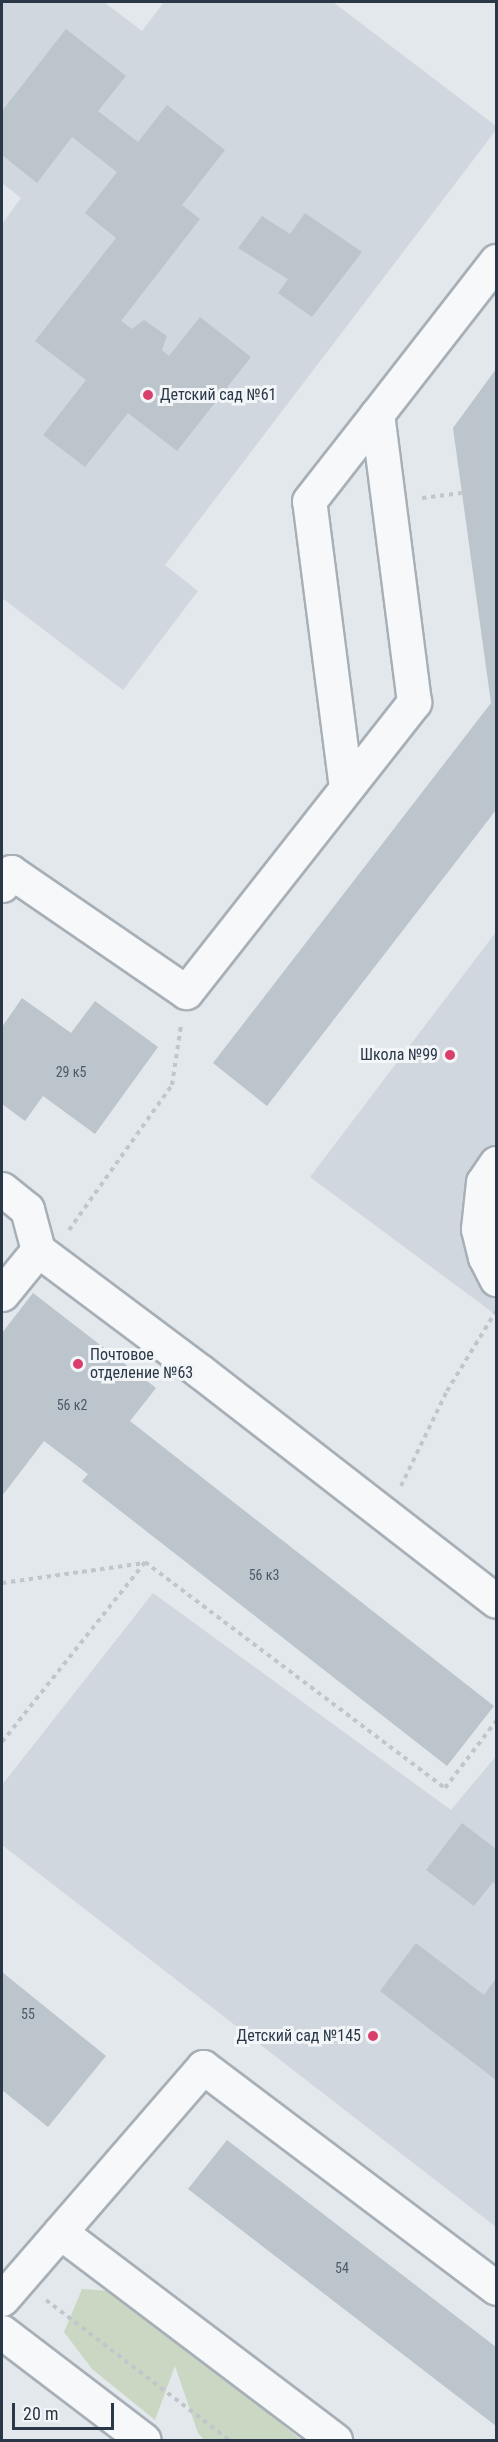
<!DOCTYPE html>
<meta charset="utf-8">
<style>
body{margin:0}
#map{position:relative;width:498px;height:2442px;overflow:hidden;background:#e3e8ec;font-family:"Roboto Condensed",sans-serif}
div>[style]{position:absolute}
.built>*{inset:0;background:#d1d7de}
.green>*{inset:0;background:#cad7c3}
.building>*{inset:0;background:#bcc4cc}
.path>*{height:4px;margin-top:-2px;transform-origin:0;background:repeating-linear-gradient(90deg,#c1c6cb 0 4.5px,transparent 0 9px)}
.roads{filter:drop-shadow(2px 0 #a7afb7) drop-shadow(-2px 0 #a7afb7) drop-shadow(0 2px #a7afb7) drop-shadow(0 -2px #a7afb7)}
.minor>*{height:33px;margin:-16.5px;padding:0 16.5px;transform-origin:16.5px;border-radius:16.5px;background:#f6f8fa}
.dots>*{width:16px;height:16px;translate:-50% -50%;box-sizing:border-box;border:3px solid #f3f6f9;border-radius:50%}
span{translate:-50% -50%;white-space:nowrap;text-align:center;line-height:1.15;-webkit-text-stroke:6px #f3f6f9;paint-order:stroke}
.number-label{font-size:14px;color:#4e5a68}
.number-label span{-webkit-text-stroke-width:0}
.poi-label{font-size:16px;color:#293746}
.left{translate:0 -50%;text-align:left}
.right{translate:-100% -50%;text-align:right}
.frame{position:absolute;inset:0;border:3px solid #293746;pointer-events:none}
.scale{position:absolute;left:12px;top:2403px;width:102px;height:27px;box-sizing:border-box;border:3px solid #293746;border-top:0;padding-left:8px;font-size:18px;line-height:21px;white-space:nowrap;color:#293746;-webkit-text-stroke:4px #f3f6f9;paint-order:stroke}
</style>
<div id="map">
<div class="built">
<i style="clip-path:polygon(2px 2px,104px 2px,142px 31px,164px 2px,333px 2px,496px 126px,496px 130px,165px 565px,198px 591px,123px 690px,2px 598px,2px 224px,21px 198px,2px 183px)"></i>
<i style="clip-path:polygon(496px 932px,496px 1315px,310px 1177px)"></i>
<i style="clip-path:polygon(153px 1593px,451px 1810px,496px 1756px,496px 2227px,2px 1845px,2px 1785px)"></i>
</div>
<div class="green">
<i style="clip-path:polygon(82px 2289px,123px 2292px,301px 2440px,204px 2440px,198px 2433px,175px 2366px,155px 2420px,92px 2369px,64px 2332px)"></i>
</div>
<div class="building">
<i style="clip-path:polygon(66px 29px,126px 76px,98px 111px,138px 142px,167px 105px,225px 150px,182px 205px,200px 219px,121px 321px,132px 329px,144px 320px,167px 336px,162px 350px,169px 356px,200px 317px,251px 357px,177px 451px,128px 413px,85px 467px,43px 435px,86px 380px,35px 341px,116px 238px,85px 213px,117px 172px,72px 137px,37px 183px,2px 155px,2px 111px)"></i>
<i style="clip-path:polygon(305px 213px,362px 252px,312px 317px,278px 293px,288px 279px,238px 248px,262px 216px,290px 234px)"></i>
<i style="clip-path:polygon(496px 369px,496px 810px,267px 1106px,213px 1063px,491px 703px,453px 428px)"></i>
<i style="clip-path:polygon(22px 998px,71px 1033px,95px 1001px,158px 1047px,95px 1134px,43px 1096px,25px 1121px,2px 1104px,2px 1027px)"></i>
<i style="clip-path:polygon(33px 1293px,156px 1388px,130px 1421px,494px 1706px,447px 1766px,82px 1481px,88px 1474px,44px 1441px,2px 1496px,2px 1333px)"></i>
<i style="clip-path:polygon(462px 1823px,496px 1849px,496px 1885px,493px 1882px,474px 1906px,426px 1870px)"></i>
<i style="clip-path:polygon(416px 1943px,484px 1995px,496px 1978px,496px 2080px,380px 1991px)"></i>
<i style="clip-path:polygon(2px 1972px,106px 2056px,48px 2127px,2px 2090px)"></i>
<i style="clip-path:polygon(227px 2140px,496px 2347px,496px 2426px,188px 2189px)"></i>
</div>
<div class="path">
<i style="left:422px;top:498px;width:40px;rotate:-7.1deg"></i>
<i style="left:69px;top:1230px;width:178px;rotate:-54.6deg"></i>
<i style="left:172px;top:1085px;width:61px;rotate:-81.5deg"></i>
<i style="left:401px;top:1486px;width:106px;rotate:-64.2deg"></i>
<i style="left:447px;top:1391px;width:94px;rotate:-58.5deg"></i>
<i style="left:2px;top:1583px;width:144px;rotate:-8deg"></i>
<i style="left:2px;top:1742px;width:230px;rotate:-51.5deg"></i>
<i style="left:145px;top:1562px;width:376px;rotate:37deg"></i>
<i style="left:445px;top:1788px;width:84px;rotate:-52.7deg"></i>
<i style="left:46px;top:2300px;width:230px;rotate:37.4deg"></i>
</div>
<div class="roads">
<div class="minor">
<i style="left:346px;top:788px;width:289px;rotate:-97.3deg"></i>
<i style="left:309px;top:501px;width:110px;rotate:-52deg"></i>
<i style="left:2px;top:885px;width:16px;rotate:-55deg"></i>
<i style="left:11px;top:872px;width:212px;rotate:34.4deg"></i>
<i style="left:186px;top:992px;width:369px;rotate:-51.8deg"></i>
<i style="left:414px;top:702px;width:290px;rotate:-97.3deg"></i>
<i style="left:377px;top:414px;width:194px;rotate:-52.1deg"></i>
<i style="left:496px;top:1163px;width:23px;rotate:124deg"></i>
<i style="left:483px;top:1182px;width:47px;rotate:96.1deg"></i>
<i style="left:478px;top:1229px;width:29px;rotate:76deg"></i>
<i style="left:485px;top:1257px;width:25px;rotate:63deg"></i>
<i style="left:2px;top:1189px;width:32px;rotate:39deg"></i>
<i style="left:27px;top:1209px;width:42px;rotate:75deg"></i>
<i style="left:38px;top:1250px;width:204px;rotate:36.8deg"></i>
<i style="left:201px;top:1372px;width:373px;rotate:37.8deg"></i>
<i style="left:2px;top:1294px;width:57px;rotate:-50.7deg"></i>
<i style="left:60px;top:2232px;width:345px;rotate:37.1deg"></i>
<i style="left:2px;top:2299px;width:307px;rotate:-49.1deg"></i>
<i style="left:203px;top:2067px;width:367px;rotate:37deg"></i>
<i style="left:2px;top:2332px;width:178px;rotate:37.3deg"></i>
</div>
</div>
<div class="dots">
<i style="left:148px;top:395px;background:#d93f6a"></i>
<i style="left:450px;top:1055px;background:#d93f6a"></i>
<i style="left:78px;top:1364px;background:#d93f6a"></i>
<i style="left:373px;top:2036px;background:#d93f6a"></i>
</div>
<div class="number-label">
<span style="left:71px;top:1072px">29 к5</span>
<span style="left:72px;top:1405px">56 к2</span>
<span style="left:264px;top:1575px">56 к3</span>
<span style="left:28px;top:2014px">55</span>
<span style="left:342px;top:2268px">54</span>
</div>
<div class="poi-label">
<span class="left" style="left:160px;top:395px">Детский сад №61</span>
<span class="right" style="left:438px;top:1055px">Школа №99</span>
<span class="left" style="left:90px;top:1364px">Почтовое<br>отделение №63</span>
<span class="right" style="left:361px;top:2036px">Детский сад №145</span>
</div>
<div class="frame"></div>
<div class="scale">20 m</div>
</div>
